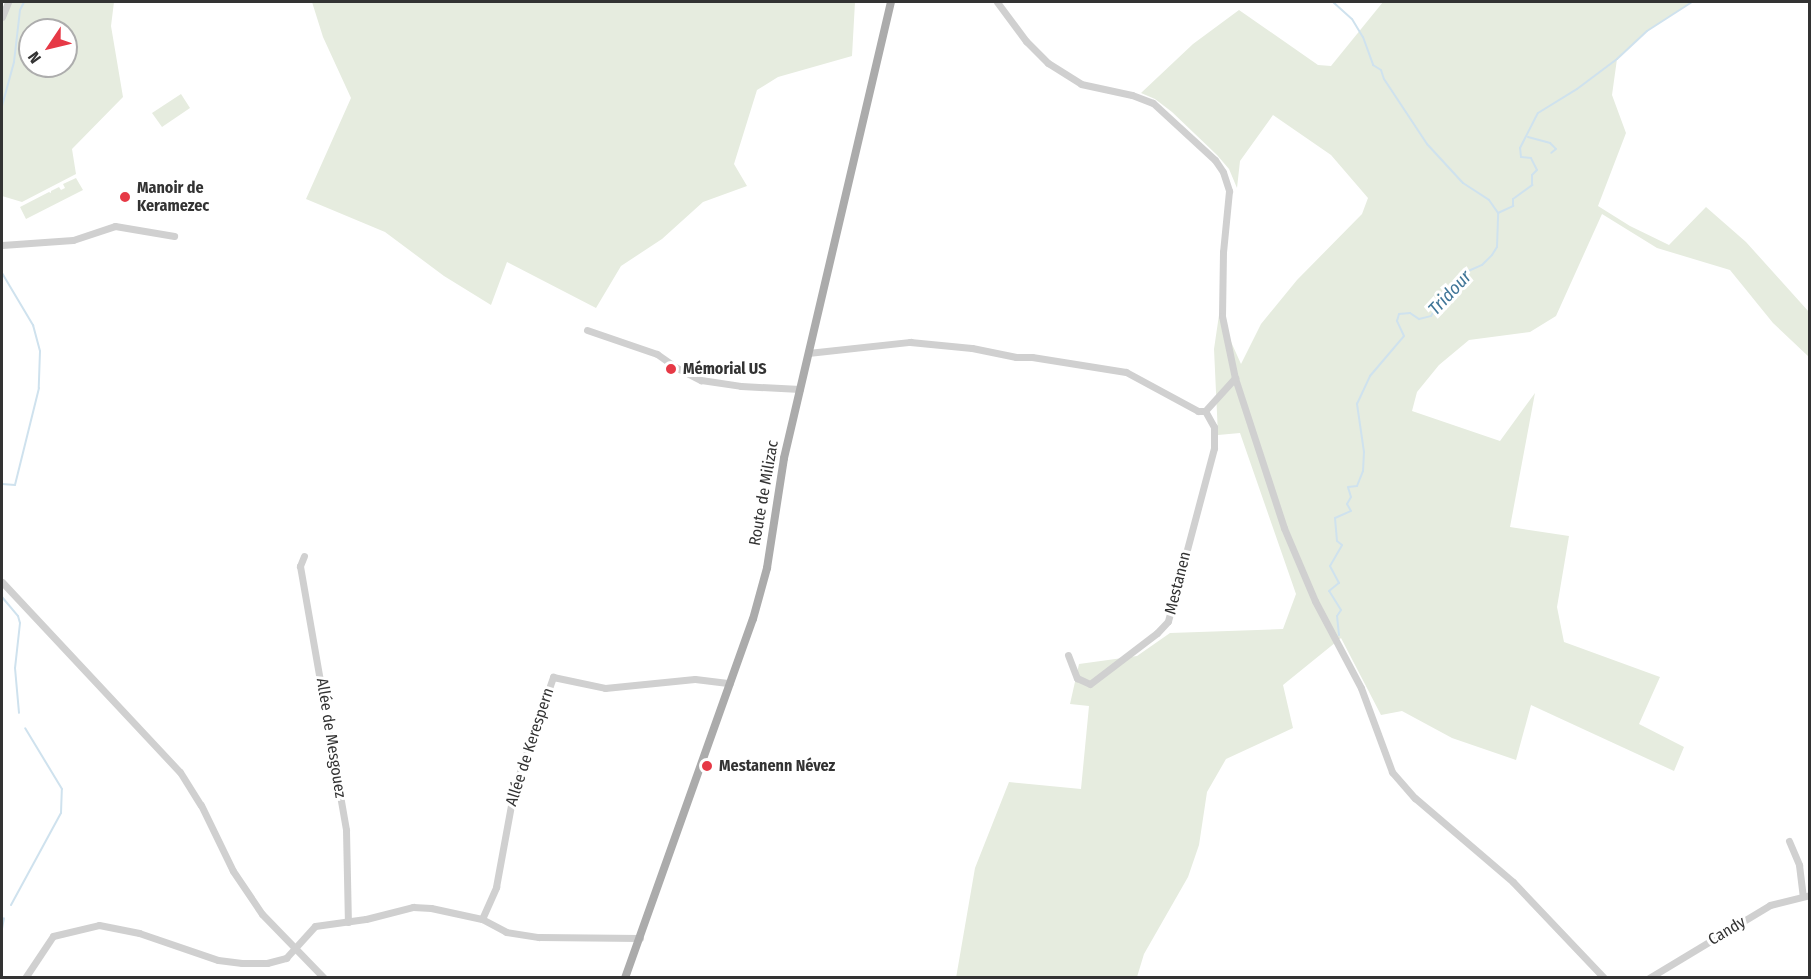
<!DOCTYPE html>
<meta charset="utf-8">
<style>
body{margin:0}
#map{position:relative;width:1811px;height:979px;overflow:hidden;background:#fff;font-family:"Fira Sans Condensed",sans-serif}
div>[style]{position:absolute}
.green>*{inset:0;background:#e6ecdf}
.stream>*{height:2px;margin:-1px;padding:0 1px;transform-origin:1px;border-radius:1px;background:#cfe2ee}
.minor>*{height:7px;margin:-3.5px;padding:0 3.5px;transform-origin:3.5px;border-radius:3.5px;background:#d0d0d0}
.major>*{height:8px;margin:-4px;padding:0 4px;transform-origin:4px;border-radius:4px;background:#ababab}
.dots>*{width:16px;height:16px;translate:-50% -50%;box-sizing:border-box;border:3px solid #fff;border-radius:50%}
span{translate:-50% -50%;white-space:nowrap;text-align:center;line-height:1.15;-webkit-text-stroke:6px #fff;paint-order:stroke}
.poi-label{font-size:16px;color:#333;font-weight:700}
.left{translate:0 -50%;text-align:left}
.street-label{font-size:16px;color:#333}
.water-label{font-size:18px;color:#3f7597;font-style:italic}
.frame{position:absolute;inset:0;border:3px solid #333;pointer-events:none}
.north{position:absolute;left:18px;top:18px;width:60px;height:60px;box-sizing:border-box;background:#fff;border:2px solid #adadad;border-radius:50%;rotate:235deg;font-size:16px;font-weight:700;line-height:24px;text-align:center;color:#333}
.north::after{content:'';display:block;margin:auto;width:21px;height:27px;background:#e63946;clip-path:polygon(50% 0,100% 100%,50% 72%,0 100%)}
</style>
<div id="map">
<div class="green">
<i style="clip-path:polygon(evenodd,6px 2px,114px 2px,111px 26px,123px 97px,72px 149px,76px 174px,22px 202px,2px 196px,2px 13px,6px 2px,30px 30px,66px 30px,66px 66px,30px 66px,30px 30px)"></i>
<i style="clip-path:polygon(312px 2px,855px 2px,852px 56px,778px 77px,757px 90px,734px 164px,747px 186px,703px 202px,662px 239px,621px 266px,596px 308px,507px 262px,491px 305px,444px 276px,385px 232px,306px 199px,351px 98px,323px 37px)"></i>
<i style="clip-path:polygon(1383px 2px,1692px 2px,1647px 31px,1617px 59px,1612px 95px,1626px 133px,1598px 206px,1630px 226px,1669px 245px,1706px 207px,1746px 242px,1809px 312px,1809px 357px,1773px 323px,1730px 270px,1657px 248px,1602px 214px,1556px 316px,1530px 332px,1469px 340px,1439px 365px,1417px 392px,1412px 411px,1500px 441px,1535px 393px,1510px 527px,1569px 536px,1557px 607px,1564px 642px,1660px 677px,1639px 724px,1684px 747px,1674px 771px,1531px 705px,1516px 760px,1452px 738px,1402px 711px,1381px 715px,1341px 638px,1283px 685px,1293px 728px,1226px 759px,1207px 792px,1199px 845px,1188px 877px,1144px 954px,1137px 977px,956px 978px,975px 868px,1009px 782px,1081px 789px,1089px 706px,1070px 704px,1079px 664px,1137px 656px,1170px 633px,1283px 629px,1296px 594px,1240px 433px,1218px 435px,1214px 349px,1219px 315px,1241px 364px,1261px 324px,1297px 280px,1362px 214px,1368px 198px,1331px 155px,1273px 115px,1240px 161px,1237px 188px,1229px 169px,1217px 155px,1172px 112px,1155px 99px,1141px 93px,1193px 44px,1239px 10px,1318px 65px,1331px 66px)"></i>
<i style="clip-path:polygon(181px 94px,190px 108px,162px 127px,152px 113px)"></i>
<i style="clip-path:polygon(76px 178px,83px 190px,26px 219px,20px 207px,49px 192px,51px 193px,51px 191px,59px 187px,61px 190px,65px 188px,63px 184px)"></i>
</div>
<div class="stream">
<i style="left:1333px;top:2px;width:25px;rotate:42deg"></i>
<i style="left:1352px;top:19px;width:21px;rotate:59deg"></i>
<i style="left:1363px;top:37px;width:30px;rotate:70deg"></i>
<i style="left:1373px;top:65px;width:9px;rotate:32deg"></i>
<i style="left:1381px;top:70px;width:9px;rotate:72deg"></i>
<i style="left:1384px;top:79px;width:78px;rotate:56.5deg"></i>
<i style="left:1427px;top:144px;width:53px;rotate:47.3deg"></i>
<i style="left:1463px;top:183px;width:31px;rotate:33deg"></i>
<i style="left:1489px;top:200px;width:16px;rotate:55deg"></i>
<i style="left:2px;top:106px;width:46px;rotate:-74.7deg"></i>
<i style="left:14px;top:62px;width:52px;rotate:-83.4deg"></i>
<i style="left:20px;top:10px;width:9px;rotate:-63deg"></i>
<i style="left:2px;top:119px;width:4px;rotate:90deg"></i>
<i style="left:1528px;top:137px;width:23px;rotate:15deg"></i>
<i style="left:1550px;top:143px;width:8px;rotate:45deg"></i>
<i style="left:1556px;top:149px;width:6px;rotate:141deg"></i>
<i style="left:1498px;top:213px;width:17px;rotate:-25deg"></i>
<i style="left:1513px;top:206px;width:7px;rotate:-90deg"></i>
<i style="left:1513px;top:199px;width:24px;rotate:-36deg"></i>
<i style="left:1532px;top:185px;width:10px;rotate:-90deg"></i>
<i style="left:1532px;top:175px;width:7px;rotate:-45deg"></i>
<i style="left:1537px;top:170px;width:13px;rotate:-117deg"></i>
<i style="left:1531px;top:158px;width:10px;rotate:-174deg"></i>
<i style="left:1521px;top:157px;width:9px;rotate:-96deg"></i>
<i style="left:1520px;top:148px;width:39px;rotate:-63deg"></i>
<i style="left:1538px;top:113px;width:46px;rotate:-31.6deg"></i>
<i style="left:1577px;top:89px;width:50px;rotate:-36.9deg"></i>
<i style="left:1617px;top:59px;width:41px;rotate:-43deg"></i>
<i style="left:1647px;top:31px;width:54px;rotate:-32.8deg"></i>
<i style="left:2px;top:273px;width:61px;rotate:59.2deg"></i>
<i style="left:33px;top:325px;width:27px;rotate:75deg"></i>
<i style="left:40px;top:351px;width:37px;rotate:92deg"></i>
<i style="left:39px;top:388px;width:100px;rotate:103.9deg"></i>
<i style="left:15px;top:485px;width:13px;rotate:-176deg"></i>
<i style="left:2px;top:597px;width:25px;rotate:50deg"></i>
<i style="left:18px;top:616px;width:7px;rotate:74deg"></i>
<i style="left:20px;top:623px;width:45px;rotate:96.3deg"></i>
<i style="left:15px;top:668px;width:45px;rotate:84.9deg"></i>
<i style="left:1339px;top:635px;width:19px;rotate:-96deg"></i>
<i style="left:1337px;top:616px;width:7px;rotate:-56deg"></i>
<i style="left:1341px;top:610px;width:22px;rotate:-122deg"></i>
<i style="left:1329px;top:591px;width:13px;rotate:-39deg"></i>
<i style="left:1339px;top:583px;width:19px;rotate:-118deg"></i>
<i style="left:1330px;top:566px;width:24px;rotate:-60deg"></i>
<i style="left:1342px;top:545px;width:6px;rotate:-141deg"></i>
<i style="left:1337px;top:541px;width:23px;rotate:-95deg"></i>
<i style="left:1335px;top:518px;width:17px;rotate:-24deg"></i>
<i style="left:1351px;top:511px;width:8px;rotate:-120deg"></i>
<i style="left:1347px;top:504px;width:8px;rotate:-60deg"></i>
<i style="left:1351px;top:497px;width:10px;rotate:-107deg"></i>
<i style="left:1348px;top:487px;width:9px;rotate:-6deg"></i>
<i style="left:1357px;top:486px;width:16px;rotate:-68deg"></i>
<i style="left:1363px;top:471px;width:19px;rotate:-87deg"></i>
<i style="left:1364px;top:452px;width:49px;rotate:-98.3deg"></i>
<i style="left:1357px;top:404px;width:31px;rotate:-65deg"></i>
<i style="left:1370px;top:376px;width:52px;rotate:-49.6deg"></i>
<i style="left:1404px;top:336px;width:17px;rotate:-115deg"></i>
<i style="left:1397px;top:321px;width:7px;rotate:-74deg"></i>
<i style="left:1399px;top:314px;width:11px;rotate:-5deg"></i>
<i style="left:1410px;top:313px;width:11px;rotate:34deg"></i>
<i style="left:1419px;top:319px;width:12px;rotate:-14deg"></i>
<i style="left:1431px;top:316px;width:22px;rotate:-58deg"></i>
<i style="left:1443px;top:297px;width:16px;rotate:-30deg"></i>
<i style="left:1457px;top:289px;width:5px;rotate:-90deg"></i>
<i style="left:1457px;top:284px;width:15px;rotate:-53deg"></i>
<i style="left:1466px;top:272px;width:17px;rotate:-24deg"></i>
<i style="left:1482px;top:265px;width:14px;rotate:-45deg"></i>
<i style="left:1492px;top:255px;width:9px;rotate:-58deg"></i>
<i style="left:1497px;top:247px;width:34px;rotate:-88deg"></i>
<i style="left:11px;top:905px;width:105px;rotate:-61.5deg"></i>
<i style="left:61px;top:813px;width:24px;rotate:-88deg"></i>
<i style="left:62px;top:789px;width:71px;rotate:-121.2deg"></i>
<i style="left:2px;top:929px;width:11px;rotate:-80deg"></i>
</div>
<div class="minor">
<i style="left:997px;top:2px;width:49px;rotate:53.4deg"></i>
<i style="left:1026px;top:41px;width:31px;rotate:45deg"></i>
<i style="left:1048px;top:63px;width:39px;rotate:32deg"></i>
<i style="left:1081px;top:84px;width:52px;rotate:12.2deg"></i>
<i style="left:1132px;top:95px;width:22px;rotate:21deg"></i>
<i style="left:1153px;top:103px;width:84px;rotate:42.6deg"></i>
<i style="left:1215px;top:160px;width:14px;rotate:56deg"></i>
<i style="left:1223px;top:172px;width:20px;rotate:72deg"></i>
<i style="left:1229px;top:191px;width:61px;rotate:95.6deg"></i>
<i style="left:1223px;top:252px;width:64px;rotate:90.9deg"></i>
<i style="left:1222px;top:316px;width:63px;rotate:78.2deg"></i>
<i style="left:1235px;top:378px;width:158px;rotate:71.9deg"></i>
<i style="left:1284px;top:528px;width:79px;rotate:67deg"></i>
<i style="left:1315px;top:601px;width:98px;rotate:62.1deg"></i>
<i style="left:1361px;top:688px;width:90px;rotate:69.7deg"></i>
<i style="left:1392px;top:772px;width:35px;rotate:49deg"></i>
<i style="left:1415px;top:798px;width:129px;rotate:40.6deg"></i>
<i style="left:1513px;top:882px;width:132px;rotate:46.5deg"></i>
<i style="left:2px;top:17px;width:16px;rotate:-68deg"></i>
<i style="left:2px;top:245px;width:71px;rotate:-4deg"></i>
<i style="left:73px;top:240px;width:44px;rotate:-18.4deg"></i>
<i style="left:115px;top:226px;width:60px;rotate:9.6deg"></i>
<i style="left:587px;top:330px;width:74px;rotate:18.9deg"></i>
<i style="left:657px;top:354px;width:24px;rotate:35deg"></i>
<i style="left:677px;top:368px;width:27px;rotate:27deg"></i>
<i style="left:701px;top:380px;width:40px;rotate:8.5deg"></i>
<i style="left:741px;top:386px;width:59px;rotate:2.9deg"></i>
<i style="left:808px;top:353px;width:103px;rotate:-6.2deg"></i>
<i style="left:910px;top:342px;width:62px;rotate:5.5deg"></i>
<i style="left:972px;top:348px;width:45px;rotate:11.6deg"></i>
<i style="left:1016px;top:357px;width:16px"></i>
<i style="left:1032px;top:357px;width:95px;rotate:9.1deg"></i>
<i style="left:1126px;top:372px;width:82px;rotate:28.4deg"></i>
<i style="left:1198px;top:411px;width:7px"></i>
<i style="left:1205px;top:411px;width:45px;rotate:-47.7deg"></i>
<i style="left:304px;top:556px;width:11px;rotate:112deg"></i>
<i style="left:300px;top:566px;width:268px;rotate:80.1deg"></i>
<i style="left:346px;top:830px;width:92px;rotate:88.8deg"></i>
<i style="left:2px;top:582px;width:260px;rotate:46.9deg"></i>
<i style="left:180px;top:772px;width:39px;rotate:58deg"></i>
<i style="left:201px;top:805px;width:73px;rotate:64.1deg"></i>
<i style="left:233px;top:871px;width:52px;rotate:56deg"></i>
<i style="left:262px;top:914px;width:89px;rotate:45.9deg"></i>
<i style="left:1068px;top:655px;width:25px;rotate:69deg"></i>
<i style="left:1077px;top:678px;width:14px;rotate:25deg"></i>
<i style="left:1090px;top:684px;width:84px;rotate:-37.3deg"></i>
<i style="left:1157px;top:633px;width:16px;rotate:-47deg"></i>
<i style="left:1168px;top:621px;width:179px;rotate:-75.1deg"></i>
<i style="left:1214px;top:448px;width:21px;rotate:-90deg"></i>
<i style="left:1214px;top:427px;width:18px;rotate:-119deg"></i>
<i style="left:1789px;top:841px;width:26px;rotate:67deg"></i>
<i style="left:1799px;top:865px;width:31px;rotate:83deg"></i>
<i style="left:482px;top:919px;width:35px;rotate:-66deg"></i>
<i style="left:496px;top:887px;width:100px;rotate:-79.6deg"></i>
<i style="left:514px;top:789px;width:119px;rotate:-70.8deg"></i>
<i style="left:553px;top:677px;width:53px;rotate:11.9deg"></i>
<i style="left:605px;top:688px;width:90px;rotate:-5.7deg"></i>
<i style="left:695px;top:679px;width:35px;rotate:7deg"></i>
<i style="left:25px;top:978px;width:50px;rotate:-56.3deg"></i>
<i style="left:53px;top:936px;width:47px;rotate:-13.4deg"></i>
<i style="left:99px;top:925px;width:41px;rotate:11.3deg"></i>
<i style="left:139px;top:933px;width:83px;rotate:18.9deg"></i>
<i style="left:218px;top:960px;width:24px;rotate:7deg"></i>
<i style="left:242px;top:963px;width:25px"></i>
<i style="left:267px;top:963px;width:20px;rotate:-15deg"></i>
<i style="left:286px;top:958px;width:43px;rotate:-47.8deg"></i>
<i style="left:315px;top:926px;width:51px;rotate:-7.8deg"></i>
<i style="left:366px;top:919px;width:49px;rotate:-14.3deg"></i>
<i style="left:413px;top:907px;width:18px;rotate:3deg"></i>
<i style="left:431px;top:908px;width:52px;rotate:12.2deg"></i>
<i style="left:482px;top:919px;width:27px;rotate:28deg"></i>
<i style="left:506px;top:932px;width:33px;rotate:9deg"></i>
<i style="left:539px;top:937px;width:101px;rotate:0.6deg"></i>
<i style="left:1649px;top:978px;width:141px;rotate:-31.1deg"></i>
<i style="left:1770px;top:905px;width:41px;rotate:-14deg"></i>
</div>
<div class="major">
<i style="left:625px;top:978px;width:381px;rotate:-70.4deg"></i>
<i style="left:753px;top:619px;width:53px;rotate:-74.6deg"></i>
<i style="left:767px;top:568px;width:111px;rotate:-81.2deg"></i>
<i style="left:784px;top:458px;width:468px;rotate:-76.8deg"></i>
</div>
<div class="dots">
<i style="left:125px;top:197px;background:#e63946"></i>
<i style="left:671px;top:369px;background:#e63946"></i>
<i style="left:707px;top:766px;background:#e63946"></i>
</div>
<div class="poi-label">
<span class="left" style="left:137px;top:197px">Manoir de<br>Keramezec</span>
<span class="left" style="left:683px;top:369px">Mémorial US</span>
<span class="left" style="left:719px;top:766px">Mestanenn Névez</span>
</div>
<div class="street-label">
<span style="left:764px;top:493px;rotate:-80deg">Route de Milizac</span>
<span style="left:1178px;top:583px;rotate:-76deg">Mestanen</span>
<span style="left:331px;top:738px;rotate:81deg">Allée de Mesgouez</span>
<span style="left:530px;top:747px;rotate:-72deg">Allée de Kerespern</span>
<span style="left:1727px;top:931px;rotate:-31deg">Candy</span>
</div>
<div class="water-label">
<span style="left:1450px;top:293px;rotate:-47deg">Tridour</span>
</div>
<div class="frame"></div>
<div class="north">N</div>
</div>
